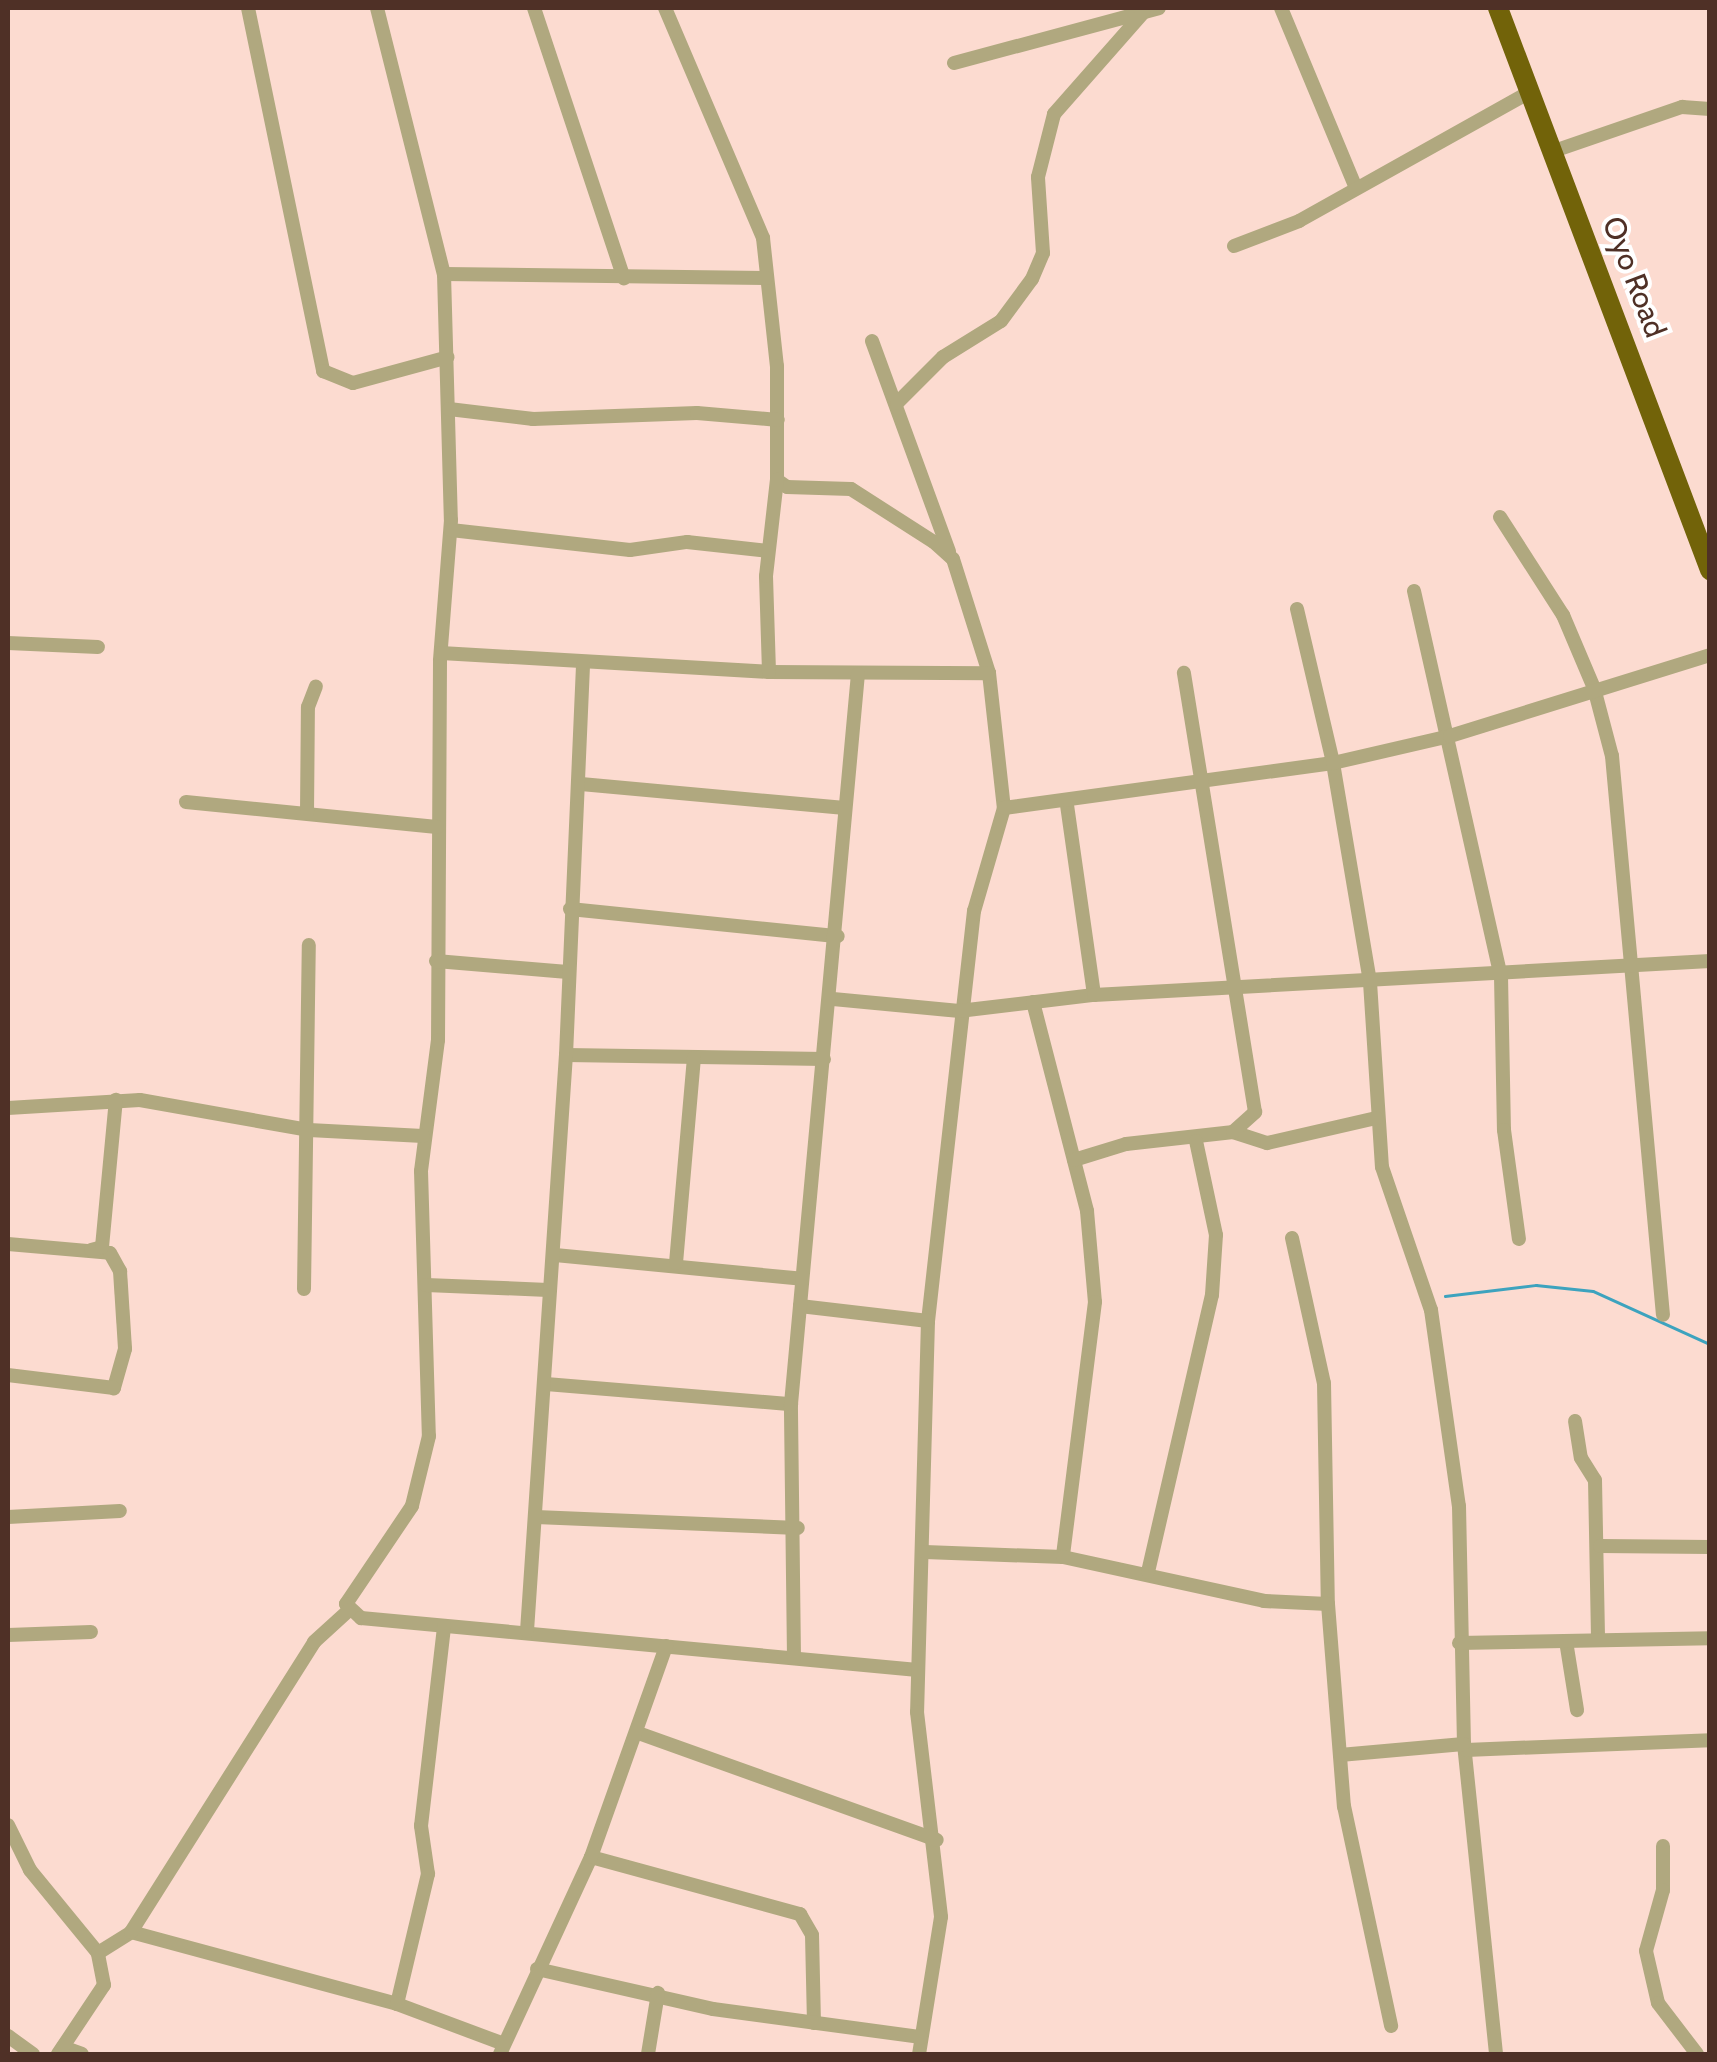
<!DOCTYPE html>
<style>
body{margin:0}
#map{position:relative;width:1717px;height:2062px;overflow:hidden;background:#fcdbd0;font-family:Cabin,sans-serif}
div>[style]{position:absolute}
.stream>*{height:2.5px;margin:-1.25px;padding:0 1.25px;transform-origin:1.25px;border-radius:1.25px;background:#3da3be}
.minor>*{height:14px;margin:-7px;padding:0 7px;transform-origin:7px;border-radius:7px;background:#b0a87f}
.highway>*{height:20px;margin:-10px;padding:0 10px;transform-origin:10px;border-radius:10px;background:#726309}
span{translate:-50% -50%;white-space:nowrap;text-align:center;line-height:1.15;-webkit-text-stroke:8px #fff;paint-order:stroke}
.street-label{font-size:30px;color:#4f3026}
.frame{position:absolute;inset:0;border:10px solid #4f3026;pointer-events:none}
</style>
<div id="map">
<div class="stream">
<i style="left:1445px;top:1296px;width:92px;rotate:-6.9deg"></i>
<i style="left:1536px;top:1285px;width:57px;rotate:6deg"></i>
<i style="left:1593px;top:1291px;width:128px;rotate:24.4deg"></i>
</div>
<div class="minor">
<i style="left:248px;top:8px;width:371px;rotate:78.3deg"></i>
<i style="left:323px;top:371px;width:32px;rotate:22deg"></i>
<i style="left:353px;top:383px;width:98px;rotate:-15.3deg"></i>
<i style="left:377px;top:8px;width:274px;rotate:75.9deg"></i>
<i style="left:444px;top:274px;width:246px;rotate:88.4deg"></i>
<i style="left:451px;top:520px;width:141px;rotate:94.5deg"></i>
<i style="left:440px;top:661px;width:379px;rotate:90.3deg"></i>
<i style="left:438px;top:1040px;width:132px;rotate:97.4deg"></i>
<i style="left:421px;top:1171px;width:265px;rotate:88.3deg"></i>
<i style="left:429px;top:1436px;width:72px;rotate:103.7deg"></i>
<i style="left:412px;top:1506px;width:118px;rotate:124deg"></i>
<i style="left:346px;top:1604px;width:21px;rotate:43deg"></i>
<i style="left:361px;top:1618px;width:559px;rotate:5.33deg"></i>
<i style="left:534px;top:8px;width:285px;rotate:71.6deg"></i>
<i style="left:665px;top:8px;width:250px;rotate:66.9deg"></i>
<i style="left:763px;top:238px;width:129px;rotate:83.8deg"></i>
<i style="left:777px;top:366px;width:114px;rotate:90deg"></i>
<i style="left:777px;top:480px;width:12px;rotate:35deg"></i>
<i style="left:787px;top:487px;width:64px;rotate:1.8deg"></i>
<i style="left:851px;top:489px;width:98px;rotate:32.6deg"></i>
<i style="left:934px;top:542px;width:25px;rotate:42deg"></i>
<i style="left:953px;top:559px;width:120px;rotate:72.5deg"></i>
<i style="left:989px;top:673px;width:136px;rotate:83.7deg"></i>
<i style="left:1004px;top:808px;width:107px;rotate:106.2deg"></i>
<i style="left:974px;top:911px;width:413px;rotate:96.4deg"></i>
<i style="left:928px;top:1321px;width:391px;rotate:91.6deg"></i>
<i style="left:917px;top:1712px;width:206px;rotate:83.3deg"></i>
<i style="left:941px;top:1917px;width:139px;rotate:99.1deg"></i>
<i style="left:1281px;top:8px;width:193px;rotate:67.4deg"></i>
<i style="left:954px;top:63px;width:212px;rotate:-15deg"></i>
<i style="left:1551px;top:152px;width:139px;rotate:-19deg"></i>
<i style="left:1682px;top:107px;width:28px;rotate:4deg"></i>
<i style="left:1234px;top:246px;width:70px;rotate:-21deg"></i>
<i style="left:1299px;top:221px;width:265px;rotate:-29.2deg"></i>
<i style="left:444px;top:274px;width:322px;rotate:0.7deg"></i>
<i style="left:872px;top:341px;width:224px;rotate:69.9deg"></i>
<i style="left:897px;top:403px;width:65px;rotate:-45deg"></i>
<i style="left:943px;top:357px;width:68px;rotate:-31.8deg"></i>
<i style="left:1001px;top:321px;width:52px;rotate:-53.6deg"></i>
<i style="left:1032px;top:279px;width:28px;rotate:-67deg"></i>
<i style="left:1043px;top:253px;width:76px;rotate:-93.8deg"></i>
<i style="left:1038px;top:177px;width:65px;rotate:-75.7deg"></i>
<i style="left:1054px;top:114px;width:135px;rotate:-48.6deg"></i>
<i style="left:449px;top:409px;width:85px;rotate:6.8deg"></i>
<i style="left:533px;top:419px;width:164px;rotate:-2.1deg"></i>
<i style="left:697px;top:413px;width:81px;rotate:4.9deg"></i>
<i style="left:1500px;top:517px;width:117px;rotate:57.3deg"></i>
<i style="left:1563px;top:615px;width:79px;rotate:67deg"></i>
<i style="left:1594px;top:688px;width:70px;rotate:75.2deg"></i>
<i style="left:1612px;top:756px;width:561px;rotate:84.79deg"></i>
<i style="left:451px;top:530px;width:180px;rotate:6.4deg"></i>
<i style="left:630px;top:550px;width:58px;rotate:-8deg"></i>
<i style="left:687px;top:542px;width:81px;rotate:6.3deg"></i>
<i style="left:1414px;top:591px;width:395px;rotate:77.3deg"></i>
<i style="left:1501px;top:976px;width:154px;rotate:88.9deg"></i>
<i style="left:1504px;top:1130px;width:110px;rotate:82.2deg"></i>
<i style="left:1297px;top:609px;width:158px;rotate:76.8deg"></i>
<i style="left:1333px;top:763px;width:222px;rotate:80.4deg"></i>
<i style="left:1370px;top:982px;width:185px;rotate:86.3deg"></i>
<i style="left:1382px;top:1167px;width:151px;rotate:71.1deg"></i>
<i style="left:1431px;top:1310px;width:198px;rotate:81.9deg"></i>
<i style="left:1459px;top:1506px;width:238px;rotate:88.8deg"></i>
<i style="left:1464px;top:1744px;width:312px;rotate:84.1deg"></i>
<i style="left:8px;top:643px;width:90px;rotate:2.5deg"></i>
<i style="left:441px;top:653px;width:329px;rotate:3.3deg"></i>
<i style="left:769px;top:672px;width:220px;rotate:0.3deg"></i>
<i style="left:769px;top:672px;width:96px;rotate:-91.8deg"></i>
<i style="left:766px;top:576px;width:97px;rotate:-83.5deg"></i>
<i style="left:581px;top:784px;width:265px;rotate:5.2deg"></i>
<i style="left:186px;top:802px;width:252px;rotate:5.7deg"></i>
<i style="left:1067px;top:805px;width:192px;rotate:81.9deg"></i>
<i style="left:1004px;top:808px;width:332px;rotate:-7.8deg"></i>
<i style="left:1333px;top:763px;width:120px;rotate:-13deg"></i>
<i style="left:1450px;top:736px;width:272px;rotate:-17.3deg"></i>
<i style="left:307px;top:813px;width:106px;rotate:-89.5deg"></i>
<i style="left:308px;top:707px;width:22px;rotate:-69deg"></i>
<i style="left:570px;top:909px;width:269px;rotate:5.8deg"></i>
<i style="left:436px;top:961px;width:132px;rotate:4.8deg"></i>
<i style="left:833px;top:999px;width:127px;rotate:5.4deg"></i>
<i style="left:959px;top:1011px;width:136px;rotate:-6.8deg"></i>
<i style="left:1094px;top:995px;width:617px;rotate:-3.16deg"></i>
<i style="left:1033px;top:1002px;width:216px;rotate:75.5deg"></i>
<i style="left:1087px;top:1211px;width:91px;rotate:85deg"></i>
<i style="left:1095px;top:1302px;width:257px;rotate:97.2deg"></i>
<i style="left:566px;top:1055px;width:258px;rotate:0.9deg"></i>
<i style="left:8px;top:1108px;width:132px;rotate:-3.5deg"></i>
<i style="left:140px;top:1100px;width:172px;rotate:10.1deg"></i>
<i style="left:309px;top:1130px;width:114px;rotate:3deg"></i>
<i style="left:1233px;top:1132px;width:36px;rotate:18deg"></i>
<i style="left:1267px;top:1143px;width:112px;rotate:-12.9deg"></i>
<i style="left:1074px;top:1160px;width:54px;rotate:-17.1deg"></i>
<i style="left:1126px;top:1144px;width:108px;rotate:-6.4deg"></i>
<i style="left:1233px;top:1132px;width:30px;rotate:-42deg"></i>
<i style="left:1255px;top:1112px;width:445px;rotate:-99.2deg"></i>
<i style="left:1292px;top:1238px;width:148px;rotate:77.6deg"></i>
<i style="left:1324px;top:1383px;width:221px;rotate:89deg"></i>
<i style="left:1328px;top:1604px;width:203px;rotate:85.5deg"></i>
<i style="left:1344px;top:1806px;width:225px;rotate:77.9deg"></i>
<i style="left:8px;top:1244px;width:102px;rotate:5deg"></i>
<i style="left:110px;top:1253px;width:21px;rotate:61deg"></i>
<i style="left:120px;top:1271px;width:78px;rotate:86.3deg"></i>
<i style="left:125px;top:1349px;width:41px;rotate:105.8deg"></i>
<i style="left:114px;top:1388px;width:107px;rotate:-173deg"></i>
<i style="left:91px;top:1250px;width:11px;rotate:-15deg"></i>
<i style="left:102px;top:1247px;width:148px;rotate:-84.6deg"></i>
<i style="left:555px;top:1255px;width:248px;rotate:5.5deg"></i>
<i style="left:676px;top:1263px;width:206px;rotate:-85deg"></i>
<i style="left:426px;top:1285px;width:122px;rotate:2.3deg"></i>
<i style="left:304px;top:1289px;width:344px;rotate:-89.2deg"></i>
<i style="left:800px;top:1306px;width:129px;rotate:6.7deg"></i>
<i style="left:546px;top:1384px;width:246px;rotate:4.7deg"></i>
<i style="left:1575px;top:1421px;width:37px;rotate:81deg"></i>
<i style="left:1581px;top:1458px;width:26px;rotate:58deg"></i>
<i style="left:1595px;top:1480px;width:160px;rotate:88.9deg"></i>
<i style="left:8px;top:1517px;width:112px;rotate:-3.1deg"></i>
<i style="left:536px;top:1517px;width:262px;rotate:2.4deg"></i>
<i style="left:1600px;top:1546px;width:110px;rotate:0.5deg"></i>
<i style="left:925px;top:1552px;width:138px;rotate:2.1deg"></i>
<i style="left:1063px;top:1557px;width:206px;rotate:12.3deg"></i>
<i style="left:1264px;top:1601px;width:64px;rotate:2.7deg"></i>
<i style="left:1148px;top:1572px;width:284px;rotate:-77deg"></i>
<i style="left:1212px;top:1295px;width:60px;rotate:-86.2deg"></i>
<i style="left:1216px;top:1235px;width:96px;rotate:-102deg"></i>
<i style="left:527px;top:1631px;width:577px;rotate:-86.13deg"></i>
<i style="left:566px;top:1055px;width:391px;rotate:-87.5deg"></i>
<i style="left:8px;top:1635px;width:83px;rotate:-2.1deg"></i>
<i style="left:1566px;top:1641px;width:70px;rotate:80.9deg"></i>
<i style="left:1459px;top:1643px;width:251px;rotate:-1.1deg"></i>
<i style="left:794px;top:1658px;width:254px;rotate:-90.7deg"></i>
<i style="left:791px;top:1404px;width:733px;rotate:-84.76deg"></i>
<i style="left:641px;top:1734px;width:314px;rotate:19.7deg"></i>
<i style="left:1466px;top:1750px;width:244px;rotate:-2.3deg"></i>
<i style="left:1340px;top:1755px;width:124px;rotate:-5.1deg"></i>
<i style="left:8px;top:1825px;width:50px;rotate:63.9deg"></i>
<i style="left:30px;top:1870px;width:107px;rotate:50.7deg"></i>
<i style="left:1663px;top:1846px;width:44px;rotate:90deg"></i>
<i style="left:1663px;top:1890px;width:63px;rotate:105.6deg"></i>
<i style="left:1646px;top:1951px;width:53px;rotate:77deg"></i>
<i style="left:1658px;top:2003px;width:64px;rotate:52.6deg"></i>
<i style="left:591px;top:1857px;width:217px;rotate:15.3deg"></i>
<i style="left:800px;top:1914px;width:24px;rotate:60deg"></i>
<i style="left:812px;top:1935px;width:88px;rotate:88.7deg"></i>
<i style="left:131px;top:1932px;width:276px;rotate:15.1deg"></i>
<i style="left:397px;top:2004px;width:114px;rotate:20.5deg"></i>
<i style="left:537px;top:1969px;width:180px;rotate:12.8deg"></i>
<i style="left:713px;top:2009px;width:210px;rotate:7.7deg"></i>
<i style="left:397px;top:2004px;width:134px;rotate:-76.6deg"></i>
<i style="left:428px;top:1874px;width:49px;rotate:-98.3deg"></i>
<i style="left:421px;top:1826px;width:201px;rotate:-83.4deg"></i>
<i style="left:8px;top:2036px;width:31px;rotate:36deg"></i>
<i style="left:63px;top:2047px;width:20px;rotate:20deg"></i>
<i style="left:58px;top:2054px;width:83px;rotate:-56.3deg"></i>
<i style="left:104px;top:1985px;width:33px;rotate:-101deg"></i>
<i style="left:98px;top:1953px;width:39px;rotate:-32deg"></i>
<i style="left:131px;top:1932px;width:343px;rotate:-57.7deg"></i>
<i style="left:314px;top:1642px;width:47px;rotate:-42.4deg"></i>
<i style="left:500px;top:2054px;width:217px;rotate:-65.2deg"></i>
<i style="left:591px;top:1857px;width:224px;rotate:-70.4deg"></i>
<i style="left:648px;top:2054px;width:62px;rotate:-80.7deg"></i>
</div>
<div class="highway">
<i style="left:1498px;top:8px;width:601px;rotate:69.33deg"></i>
</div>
<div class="street-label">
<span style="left:1634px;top:277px;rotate:69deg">Oyo Road</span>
</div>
<div class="frame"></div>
</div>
